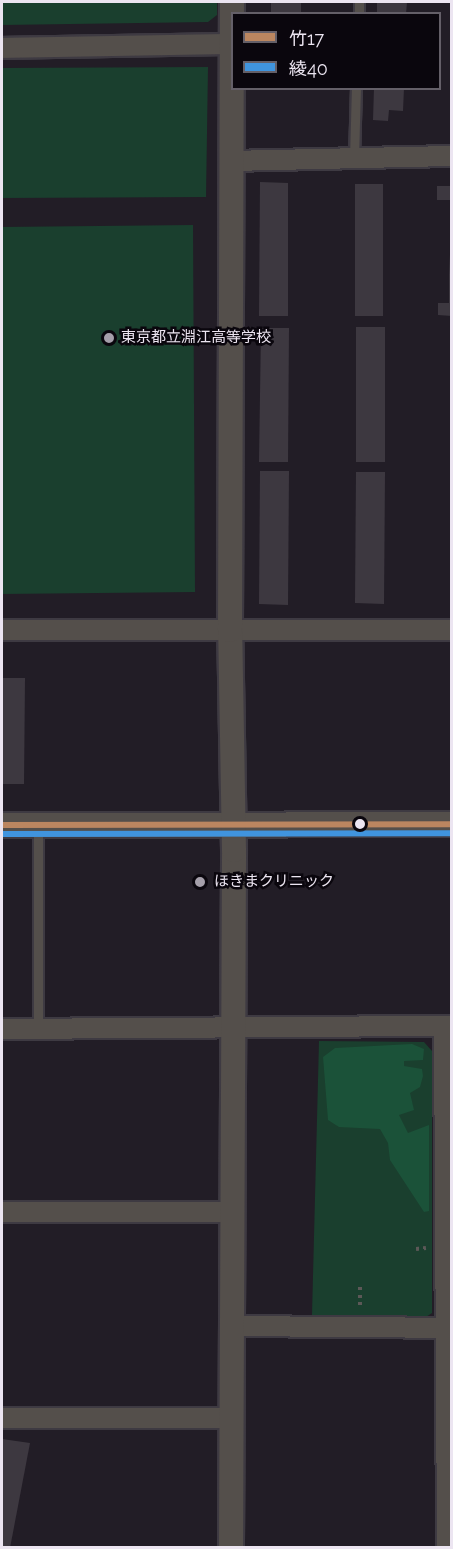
<!DOCTYPE html>
<meta charset="utf-8">
<style>
body{margin:0}
#map{position:relative;width:453px;height:1549px;overflow:hidden;background:#221d26;font-family:Raleway,"Noto Sans JP",sans-serif}
div>[style]{position:absolute}
.green>*{inset:0;background:#1a3f2e}
.forest>*{inset:0;background:#1b5239}
.building>*{inset:0;background:#3d3840}
.path>*{height:4px;margin-top:-2px;transform-origin:0;background:repeating-linear-gradient(90deg,#5c5857 0 3px,transparent 0 7.5px)}
.roads{filter:drop-shadow(2px 0 #3e3a42) drop-shadow(-2px 0 #3e3a42) drop-shadow(0 2px #3e3a42) drop-shadow(0 -2px #3e3a42)}
.service>*{height:9px;margin:-4.5px;padding:0 4.5px;transform-origin:4.5px;border-radius:4.5px;background:#544f4b}
.minor>*{height:20px;margin:-10px;padding:0 10px;transform-origin:10px;border-radius:10px;background:#544f4b}
.tertiary>*{height:24px;margin:-12px;padding:0 12px;transform-origin:12px;border-radius:12px;background:#544f4b}
.bus-1>*{height:6px;margin:-3px;padding:0 3px;transform-origin:3px;border-radius:3px;background:#bb8660}
.bus-2>*{height:6px;margin:-3px;padding:0 3px;transform-origin:3px;border-radius:3px;background:#4094de}
.dots>*{width:16px;height:16px;translate:-50% -50%;box-sizing:border-box;border:3px solid #0a060d;border-radius:50%}
span{translate:-50% -50%;white-space:nowrap;text-align:center;line-height:1.15;-webkit-text-stroke:5px #0a060d;paint-order:stroke}
.poi-label{font-size:15px;color:#ece5f1}
.left{translate:0 -50%;text-align:left}
.frame{position:absolute;inset:0;border:3px solid #ece5f1;pointer-events:none}
.legend{position:absolute;left:231px;top:12px;width:210px;height:78px;box-sizing:border-box;background:#0a060d;border:2px solid #645f68;margin:0;padding:8px 10px;list-style:none;font-size:18px;color:#ece5f1}
.legend li{display:flex;align-items:center;gap:12px;height:30px}
.legend b{width:30px;border:2px solid #645f68}
</style>
<div id="map">
<div class="green">
<i style="clip-path:polygon(2px 2px,217px 2px,217px 15px,208px 22px,2px 25px)"></i>
<i style="clip-path:polygon(208px 67px,206px 197px,2px 198px,2px 68px)"></i>
<i style="clip-path:polygon(193px 225px,195px 592px,2px 594px,2px 227px)"></i>
<i style="clip-path:polygon(319px 1041px,424px 1042px,432px 1051px,432px 1313px,426px 1317px,312px 1315px)"></i>
</div>
<div class="forest">
<i style="clip-path:polygon(412px 1044px,424px 1049px,423px 1060px,404px 1061px,404px 1066px,422px 1069px,423px 1076px,420px 1087px,410px 1093px,414px 1110px,399px 1115px,408px 1133px,429px 1125px,429px 1211px,424px 1212px,390px 1160px,388px 1143px,380px 1129px,339px 1127px,328px 1120px,323px 1057px,335px 1048px)"></i>
</div>
<div class="building">
<i style="clip-path:polygon(271px 2px,301px 2px,301px 14px,271px 14px)"></i>
<i style="clip-path:polygon(377px 2px,407px 2px,406px 14px,377px 14px)"></i>
<i style="clip-path:polygon(374px 88px,404px 88px,403px 111px,389px 110px,388px 121px,373px 120px)"></i>
<i style="clip-path:polygon(260px 182px,288px 183px,288px 316px,259px 316px)"></i>
<i style="clip-path:polygon(355px 184px,383px 184px,383px 316px,355px 316px)"></i>
<i style="clip-path:polygon(437px 186px,452px 186px,452px 200px,437px 200px)"></i>
<i style="clip-path:polygon(449px 254px,452px 316px,438px 315px,438px 303px,449px 303px)"></i>
<i style="clip-path:polygon(356px 327px,385px 327px,385px 462px,356px 462px)"></i>
<i style="clip-path:polygon(261px 328px,289px 328px,288px 462px,259px 462px)"></i>
<i style="clip-path:polygon(260px 471px,289px 471px,288px 605px,259px 604px)"></i>
<i style="clip-path:polygon(356px 472px,385px 472px,384px 604px,355px 603px)"></i>
<i style="clip-path:polygon(2px 678px,25px 678px,24px 784px,2px 784px)"></i>
<i style="clip-path:polygon(2px 1439px,30px 1443px,10px 1548px,2px 1548px)"></i>
</div>
<div class="path">
<i style="left:416px;top:1249px;width:10px;rotate:-6deg"></i>
<i style="left:360px;top:1287px;width:21px;rotate:90deg"></i>
</div>
<div class="roads">
<div class="service">
<i style="left:359px;top:14px;width:12px;rotate:-90deg"></i>
<i style="left:354px;top:158px;width:70px;rotate:-88.4deg"></i>
<i style="left:38px;top:827px;width:202px;rotate:90deg"></i>
</div>
<div class="minor">
<i style="left:2px;top:48px;width:230px;rotate:-1deg"></i>
<i style="left:230px;top:161px;width:222px;rotate:-1.3deg"></i>
<i style="left:2px;top:630px;width:450px"></i>
<i style="left:444px;top:1026px;width:522px;rotate:89.67deg"></i>
<i style="left:2px;top:1029px;width:450px;rotate:-0.4deg"></i>
<i style="left:2px;top:1212px;width:231px"></i>
<i style="left:232px;top:1326px;width:220px;rotate:0.5deg"></i>
<i style="left:2px;top:1418px;width:230px"></i>
</div>
<div class="tertiary">
<i style="left:2px;top:825px;width:450px;rotate:-0.1deg"></i>
<i style="left:231px;top:1548px;width:698px;rotate:-89.75deg"></i>
<i style="left:234px;top:850px;width:220px;rotate:-91deg"></i>
<i style="left:230px;top:630px;width:628px;rotate:-89.82deg"></i>
</div>
</div>
<div class="bus-1">
<i style="left:2px;top:825px;width:450px;rotate:-0.1deg"></i>
</div>
<div class="bus-2">
<i style="left:2px;top:834px;width:450px;rotate:-0.1deg"></i>
</div>
<div class="dots">
<i style="left:109px;top:338px;background:#a59faa"></i>
<i style="left:360px;top:824px;background:#ece5f1"></i>
<i style="left:200px;top:882px;background:#a59faa"></i>
</div>
<div class="poi-label">
<span class="left" style="left:121px;top:338px">東京都立淵江高等学校</span>
<span class="left" style="left:214px;top:882px">ほきまクリニック</span>
</div>
<div class="frame"></div>
<ul class="legend">
<li><b style="height:8px;background:#bb8660"></b>竹17</li>
<li><b style="height:8px;background:#4094de"></b>綾40</li>
</ul>
</div>
